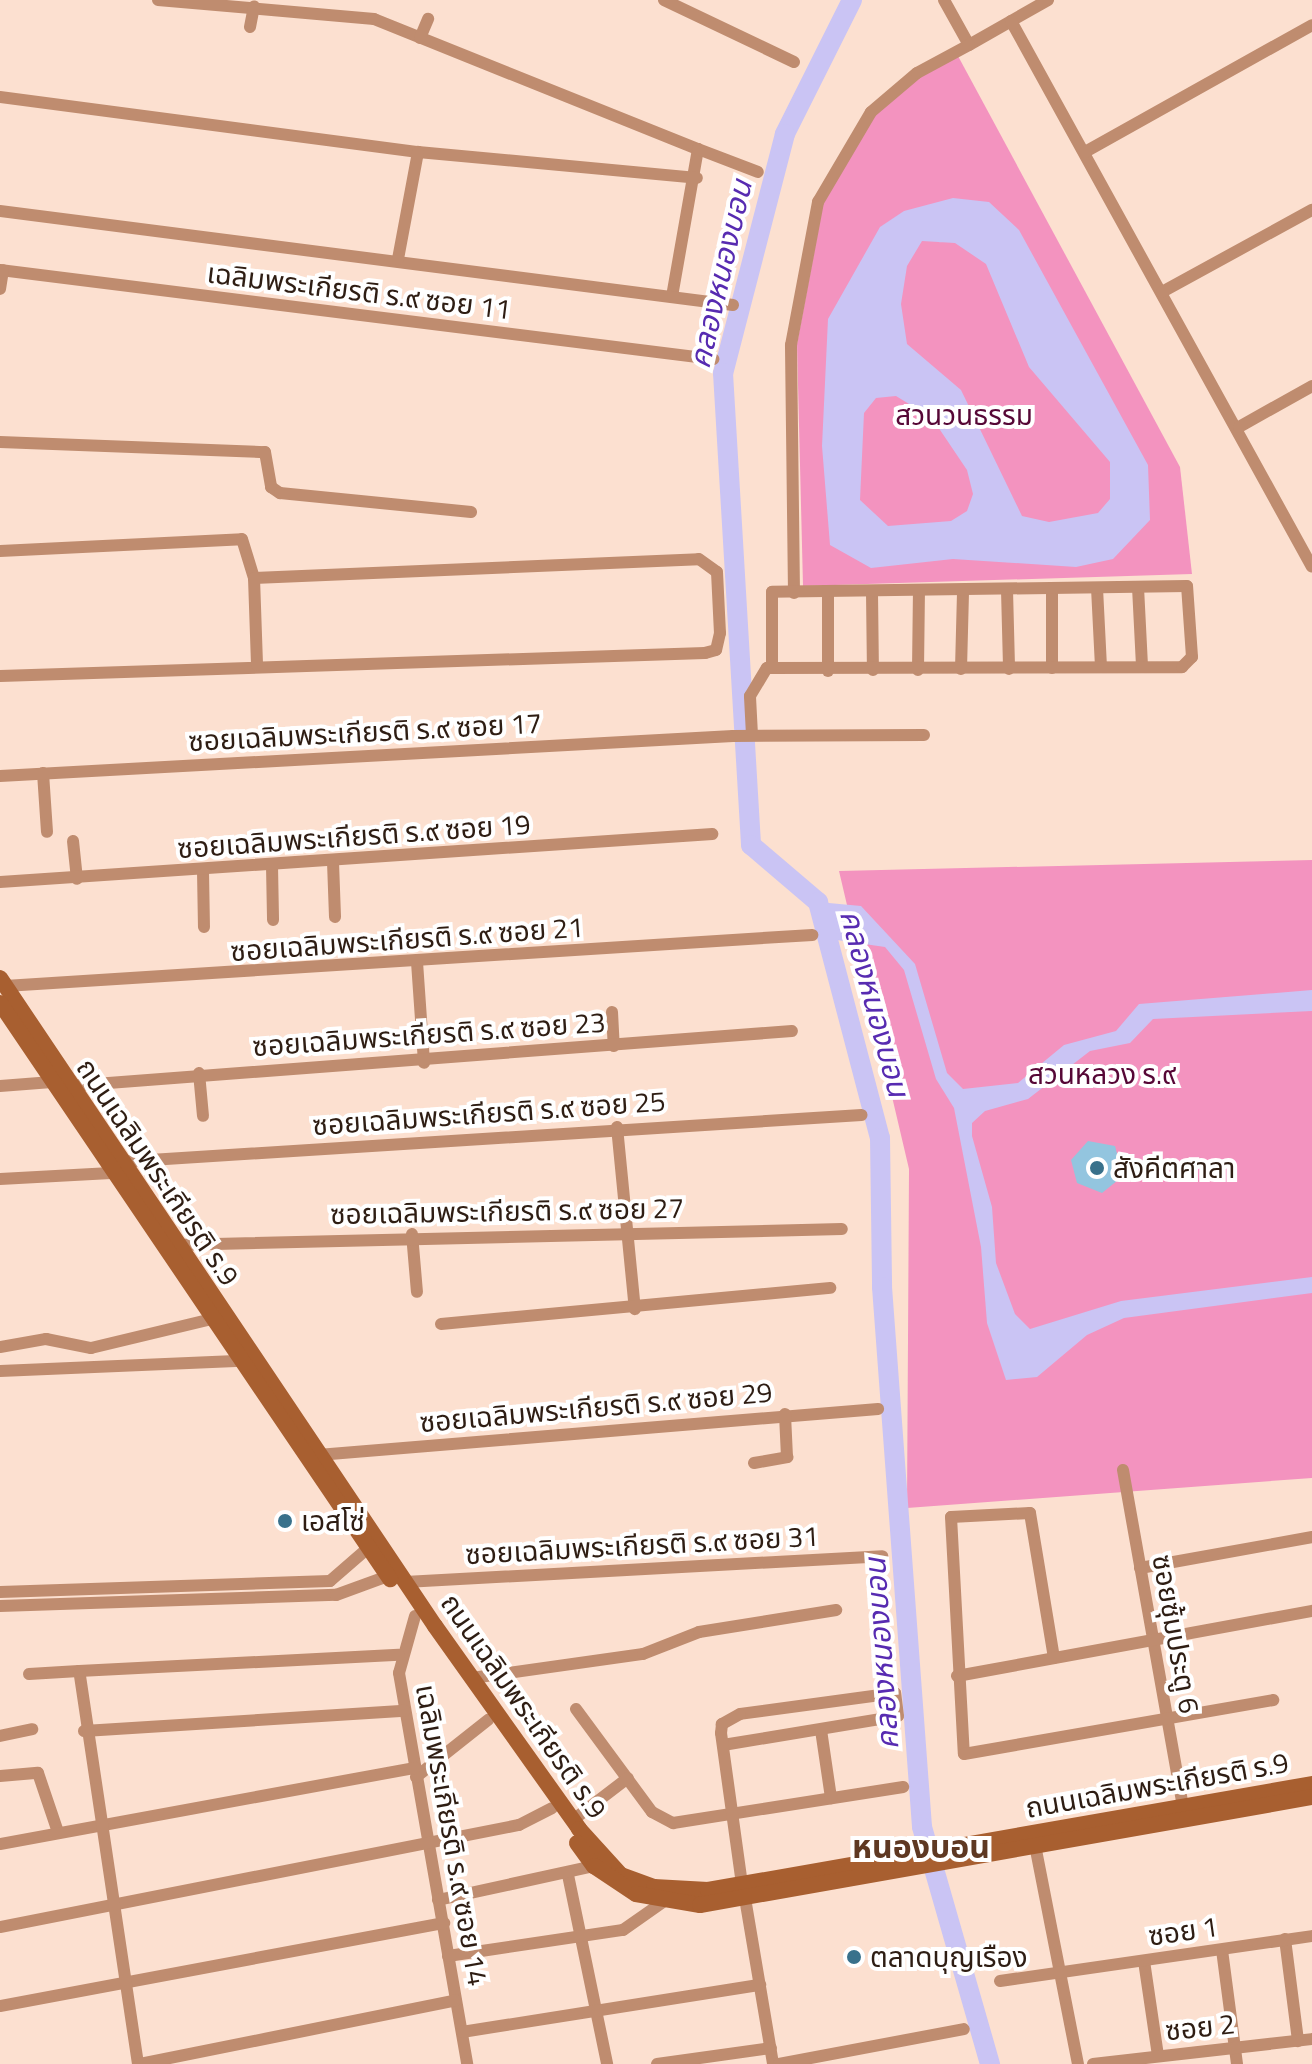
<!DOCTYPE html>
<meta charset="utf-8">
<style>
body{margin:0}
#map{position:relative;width:1312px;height:2064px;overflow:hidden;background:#fce0d0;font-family:"Titillium Web","Noto Sans Thai",sans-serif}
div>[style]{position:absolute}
.green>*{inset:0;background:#f393bf}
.water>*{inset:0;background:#cac4f4}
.river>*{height:20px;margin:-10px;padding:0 10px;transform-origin:10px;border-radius:10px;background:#cac4f4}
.building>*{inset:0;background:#93c5df}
.street>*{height:12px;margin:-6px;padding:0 6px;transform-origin:6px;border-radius:6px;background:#bf8c6f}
.secondary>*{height:16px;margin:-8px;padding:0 8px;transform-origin:8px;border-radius:8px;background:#a85f30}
.dots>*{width:22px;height:22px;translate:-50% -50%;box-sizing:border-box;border:4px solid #fff;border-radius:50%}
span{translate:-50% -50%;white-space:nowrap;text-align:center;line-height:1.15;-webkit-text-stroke:8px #fff;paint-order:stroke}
.street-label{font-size:28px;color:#2e1d13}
.park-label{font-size:28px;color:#560736}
.poi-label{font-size:28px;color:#2e1d13}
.left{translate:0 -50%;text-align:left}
.water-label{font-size:30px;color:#572bb1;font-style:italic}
.quarter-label{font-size:32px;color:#5e3822;font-weight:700}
</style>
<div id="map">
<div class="green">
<i style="clip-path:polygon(958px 56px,1180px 467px,1192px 574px,803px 586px,797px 344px,823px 204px,875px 115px,917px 78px)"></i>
<i style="clip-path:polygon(1312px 860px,1312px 1478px,907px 1508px,909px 1169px,839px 871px)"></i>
</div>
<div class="water">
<i style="clip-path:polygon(evenodd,953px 198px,989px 202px,1019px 230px,1148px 465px,1150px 520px,1113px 559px,1076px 567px,953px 559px,871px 568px,830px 545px,822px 446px,828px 319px,880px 227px,904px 211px,953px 198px,922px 241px,955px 243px,986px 264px,1029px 367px,1110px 462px,1110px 499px,1098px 513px,1049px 522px,1022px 516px,961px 390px,907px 344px,901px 304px,907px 266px,922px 241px,953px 198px,896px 396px,932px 418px,967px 470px,973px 494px,967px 511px,951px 521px,888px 526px,860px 500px,864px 413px,876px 398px,896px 396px)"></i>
<i style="clip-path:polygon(818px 902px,861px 906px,915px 964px,947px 1073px,963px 1089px,1018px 1083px,1064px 1045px,1116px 1031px,1139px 1004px,1312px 990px,1312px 1011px,1153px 1019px,1130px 1043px,1090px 1051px,1028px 1099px,985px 1111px,972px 1123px,972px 1136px,992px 1207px,996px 1263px,1015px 1314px,1030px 1329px,1121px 1301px,1312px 1277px,1312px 1293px,1124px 1318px,1087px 1335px,1037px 1377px,1006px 1380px,987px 1323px,981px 1247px,954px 1108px,936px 1079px,904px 970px,885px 947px,823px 938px)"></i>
</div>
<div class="river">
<i style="left:852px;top:0;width:150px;rotate:116.6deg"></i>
<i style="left:785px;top:134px;width:247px;rotate:104.5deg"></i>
<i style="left:723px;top:373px;width:473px;rotate:86.6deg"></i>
<i style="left:751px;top:845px;width:88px;rotate:40.4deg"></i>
<i style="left:818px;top:902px;width:244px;rotate:75.3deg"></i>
<i style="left:880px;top:1138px;width:149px;rotate:89.2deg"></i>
<i style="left:882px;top:1287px;width:541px;rotate:85.76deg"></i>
<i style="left:922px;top:1827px;width:247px;rotate:74deg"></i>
</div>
<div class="building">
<i style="clip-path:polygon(1088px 1141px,1115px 1146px,1123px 1176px,1102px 1193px,1077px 1183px,1071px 1160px)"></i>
</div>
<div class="street">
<i style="left:158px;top:0;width:217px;rotate:5deg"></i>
<i style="left:374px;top:19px;width:349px;rotate:21.9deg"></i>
<i style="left:698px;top:149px;width:150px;rotate:100deg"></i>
<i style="left:664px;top:0;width:144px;rotate:25.5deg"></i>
<i style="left:944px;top:0;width:51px;rotate:60.9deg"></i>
<i style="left:969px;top:45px;width:91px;rotate:-29.7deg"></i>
<i style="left:1011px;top:21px;width:623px;rotate:61.13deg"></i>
<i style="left:250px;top:27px;width:21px;rotate:-79deg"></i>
<i style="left:420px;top:38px;width:21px;rotate:-67deg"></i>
<i style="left:0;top:97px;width:422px;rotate:7.5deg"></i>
<i style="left:418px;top:152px;width:280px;rotate:5.3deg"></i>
<i style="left:698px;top:149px;width:64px;rotate:21deg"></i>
<i style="left:1085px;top:152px;width:260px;rotate:-29.2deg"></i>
<i style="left:0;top:211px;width:739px;rotate:7.31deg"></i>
<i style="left:398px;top:259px;width:109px;rotate:-79.4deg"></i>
<i style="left:0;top:270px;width:719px;rotate:7.12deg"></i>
<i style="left:0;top:289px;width:19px;rotate:-81deg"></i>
<i style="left:1162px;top:292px;width:171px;rotate:-28.7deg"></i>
<i style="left:1239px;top:427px;width:84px;rotate:-29.3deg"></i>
<i style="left:0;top:442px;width:265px;rotate:2.2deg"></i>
<i style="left:265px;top:452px;width:36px;rotate:80deg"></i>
<i style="left:271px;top:487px;width:11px;rotate:34deg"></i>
<i style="left:280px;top:493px;width:192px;rotate:5.7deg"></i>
<i style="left:0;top:551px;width:242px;rotate:-2.8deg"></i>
<i style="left:242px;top:539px;width:41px;rotate:72.9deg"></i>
<i style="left:254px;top:578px;width:445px;rotate:-2.4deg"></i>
<i style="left:699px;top:559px;width:22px;rotate:36deg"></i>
<i style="left:717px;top:572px;width:61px;rotate:87.2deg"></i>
<i style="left:720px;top:633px;width:17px;rotate:103deg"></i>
<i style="left:716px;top:650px;width:11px;rotate:165deg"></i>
<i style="left:705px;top:653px;width:705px;rotate:178.13deg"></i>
<i style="left:254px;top:578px;width:87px;rotate:88deg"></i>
<i style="left:1138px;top:587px;width:80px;rotate:87.1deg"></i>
<i style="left:1097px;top:588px;width:79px;rotate:87.1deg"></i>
<i style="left:1007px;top:590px;width:79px;rotate:88.5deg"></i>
<i style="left:794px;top:593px;width:248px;rotate:-90.7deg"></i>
<i style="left:791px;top:345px;width:146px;rotate:-79.3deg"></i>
<i style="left:818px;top:202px;width:104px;rotate:-59.5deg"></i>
<i style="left:871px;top:112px;width:60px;rotate:-40.3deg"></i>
<i style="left:917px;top:73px;width:59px;rotate:-28.3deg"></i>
<i style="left:872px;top:593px;width:77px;rotate:89.3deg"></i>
<i style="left:1052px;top:668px;width:79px;rotate:-90deg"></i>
<i style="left:961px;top:669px;width:78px;rotate:-88.5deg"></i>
<i style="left:918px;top:670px;width:79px;rotate:-89.3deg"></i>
<i style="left:828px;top:671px;width:77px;rotate:-90deg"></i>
<i style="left:752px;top:735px;width:39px;rotate:-93deg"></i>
<i style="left:750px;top:696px;width:33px;rotate:-59deg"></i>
<i style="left:767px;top:668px;width:415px;rotate:-0.1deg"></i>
<i style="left:1182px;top:667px;width:14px;rotate:-45deg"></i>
<i style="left:1192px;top:657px;width:71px;rotate:-94deg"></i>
<i style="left:1187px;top:586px;width:415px;rotate:179.2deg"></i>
<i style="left:772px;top:592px;width:75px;rotate:90deg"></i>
<i style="left:43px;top:773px;width:59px;rotate:86.1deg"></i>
<i style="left:0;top:776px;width:734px;rotate:-3.12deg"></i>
<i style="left:733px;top:736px;width:191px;rotate:-0.3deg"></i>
<i style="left:73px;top:841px;width:38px;rotate:84deg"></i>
<i style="left:333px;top:862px;width:55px;rotate:87.9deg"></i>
<i style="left:272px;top:866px;width:54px;rotate:88.9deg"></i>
<i style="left:203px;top:871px;width:56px;rotate:89deg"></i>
<i style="left:0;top:882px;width:714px;rotate:-3.86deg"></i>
<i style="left:417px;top:962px;width:101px;rotate:86deg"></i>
<i style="left:5px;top:986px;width:809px;rotate:-3.62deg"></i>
<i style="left:612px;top:1012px;width:34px;rotate:87deg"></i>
<i style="left:199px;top:1073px;width:43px;rotate:84.7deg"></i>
<i style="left:0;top:1086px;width:52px;rotate:-4.4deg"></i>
<i style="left:69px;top:1086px;width:725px;rotate:-4.35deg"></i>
<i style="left:617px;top:1127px;width:183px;rotate:84.4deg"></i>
<i style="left:119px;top:1162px;width:744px;rotate:-3.62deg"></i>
<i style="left:0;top:1179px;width:111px;rotate:-3.1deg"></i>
<i style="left:412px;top:1234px;width:58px;rotate:85.1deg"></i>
<i style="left:174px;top:1245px;width:668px;rotate:-1.37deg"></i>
<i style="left:441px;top:1324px;width:391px;rotate:-5.3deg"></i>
<i style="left:0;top:1347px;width:47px;rotate:-9.9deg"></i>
<i style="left:46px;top:1339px;width:46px;rotate:11.3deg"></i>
<i style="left:91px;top:1348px;width:120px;rotate:-13.5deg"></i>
<i style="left:0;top:1371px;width:236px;rotate:-2.4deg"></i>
<i style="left:318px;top:1455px;width:562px;rotate:-4.7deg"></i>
<i style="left:754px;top:1463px;width:34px;rotate:-10deg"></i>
<i style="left:787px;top:1457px;width:43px;rotate:-92.7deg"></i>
<i style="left:1123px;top:1470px;width:341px;rotate:79.9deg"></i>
<i style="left:1140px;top:1568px;width:175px;rotate:-10.2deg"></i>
<i style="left:405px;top:1582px;width:478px;rotate:-3.1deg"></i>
<i style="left:0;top:1592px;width:330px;rotate:-1.9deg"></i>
<i style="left:330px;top:1581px;width:50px;rotate:-41deg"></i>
<i style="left:0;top:1606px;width:336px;rotate:-1.9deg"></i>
<i style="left:336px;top:1595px;width:55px;rotate:-20.1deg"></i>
<i style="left:415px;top:1616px;width:59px;rotate:105.7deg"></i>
<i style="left:399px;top:1673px;width:397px;rotate:80.1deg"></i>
<i style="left:1054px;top:1658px;width:147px;rotate:-99.4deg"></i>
<i style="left:1030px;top:1513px;width:79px;rotate:177.1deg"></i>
<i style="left:951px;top:1517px;width:237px;rotate:86.9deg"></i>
<i style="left:964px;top:1754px;width:314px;rotate:-9.9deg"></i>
<i style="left:29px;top:1674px;width:50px;rotate:-3.4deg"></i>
<i style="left:957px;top:1676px;width:361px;rotate:-10.4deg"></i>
<i style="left:472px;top:1678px;width:173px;rotate:-8deg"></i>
<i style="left:643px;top:1654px;width:60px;rotate:-21.4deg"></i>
<i style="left:699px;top:1632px;width:139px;rotate:-9.1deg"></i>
<i style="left:576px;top:1709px;width:128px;rotate:53.6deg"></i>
<i style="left:652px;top:1812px;width:24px;rotate:28deg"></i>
<i style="left:673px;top:1823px;width:233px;rotate:-8.9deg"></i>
<i style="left:821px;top:1730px;width:69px;rotate:81.6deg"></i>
<i style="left:84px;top:1731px;width:321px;rotate:-3.6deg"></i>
<i style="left:0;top:1736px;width:33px;rotate:-12deg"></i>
<i style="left:723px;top:1745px;width:177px;rotate:-9.4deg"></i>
<i style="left:898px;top:1716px;width:23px;rotate:-97deg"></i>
<i style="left:895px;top:1693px;width:156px;rotate:172.3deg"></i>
<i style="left:740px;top:1714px;width:21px;rotate:151deg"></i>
<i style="left:722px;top:1724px;width:9px;rotate:96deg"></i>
<i style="left:721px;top:1733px;width:153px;rotate:82.1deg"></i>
<i style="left:0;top:1776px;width:38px;rotate:-5deg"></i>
<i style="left:38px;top:1773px;width:62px;rotate:71.3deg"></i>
<i style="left:416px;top:1777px;width:92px;rotate:-38.4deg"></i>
<i style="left:573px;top:1820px;width:69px;rotate:-37.4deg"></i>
<i style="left:0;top:1844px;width:422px;rotate:-10.4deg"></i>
<i style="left:1035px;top:1845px;width:223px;rotate:78.9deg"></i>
<i style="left:568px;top:1875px;width:193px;rotate:78.3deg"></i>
<i style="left:745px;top:1898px;width:168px;rotate:80.4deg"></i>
<i style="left:438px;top:1900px;width:160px;rotate:-12.3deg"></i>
<i style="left:0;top:1927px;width:529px;rotate:-11.12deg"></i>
<i style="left:519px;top:1825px;width:37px;rotate:-27deg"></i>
<i style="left:1285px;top:1939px;width:103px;rotate:82.7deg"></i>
<i style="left:1222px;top:1950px;width:115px;rotate:82.5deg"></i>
<i style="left:448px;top:1956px;width:177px;rotate:-8.5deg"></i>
<i style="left:623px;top:1930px;width:49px;rotate:-35deg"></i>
<i style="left:1144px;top:1961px;width:96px;rotate:81.6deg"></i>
<i style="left:1000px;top:1981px;width:315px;rotate:-8.2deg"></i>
<i style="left:0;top:2006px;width:452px;rotate:-10.6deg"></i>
<i style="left:462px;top:2032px;width:302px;rotate:-9deg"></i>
<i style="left:138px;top:2064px;width:397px;rotate:-98.5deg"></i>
<i style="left:79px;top:1671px;width:320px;rotate:-2.9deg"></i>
<i style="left:140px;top:2064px;width:322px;rotate:-11.4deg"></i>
<i style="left:657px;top:2064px;width:115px;rotate:-8deg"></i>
<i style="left:779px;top:2064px;width:188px;rotate:-10.7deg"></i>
<i style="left:1093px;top:2064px;width:220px;rotate:-6.5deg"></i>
</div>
<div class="secondary">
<i style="left:0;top:978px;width:780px;rotate:56.13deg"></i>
<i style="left:435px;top:1626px;width:249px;rotate:54.6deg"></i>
<i style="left:579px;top:1829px;width:62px;rotate:47.6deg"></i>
<i style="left:621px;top:1875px;width:35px;rotate:20deg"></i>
<i style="left:654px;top:1887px;width:54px;rotate:3.2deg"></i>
<i style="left:708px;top:1890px;width:613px;rotate:-9.95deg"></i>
<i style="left:0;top:1003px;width:696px;rotate:55.9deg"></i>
<i style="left:577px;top:1843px;width:29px;rotate:54deg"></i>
<i style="left:594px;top:1866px;width:50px;rotate:33.7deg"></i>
<i style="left:636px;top:1894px;width:65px;rotate:9.8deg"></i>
<i style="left:700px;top:1905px;width:621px;rotate:-10.01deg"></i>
</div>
<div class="dots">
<i style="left:1097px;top:1168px;background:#39718b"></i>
<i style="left:285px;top:1521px;background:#39718b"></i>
<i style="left:854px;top:1957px;background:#39718b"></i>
</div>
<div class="street-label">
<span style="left:359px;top:291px;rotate:7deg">เฉลิมพระเกียรติ ร.๙ ซอย 11</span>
<span style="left:365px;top:732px;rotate:-3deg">ซอยเฉลิมพระเกียรติ ร.๙ ซอย 17</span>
<span style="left:354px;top:836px;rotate:-4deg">ซอยเฉลิมพระเกียรติ ร.๙ ซอย 19</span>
<span style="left:407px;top:939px;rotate:-4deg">ซอยเฉลิมพระเกียรติ ร.๙ ซอย 21</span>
<span style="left:429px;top:1034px;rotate:-4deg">ซอยเฉลิมพระเกียรติ ร.๙ ซอย 23</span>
<span style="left:489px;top:1113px;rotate:-4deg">ซอยเฉลิมพระเกียรติ ร.๙ ซอย 25</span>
<span style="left:158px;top:1172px;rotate:56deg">ถนนเฉลิมพระเกียรติ ร.9</span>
<span style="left:507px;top:1211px;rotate:-1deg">ซอยเฉลิมพระเกียรติ ร.๙ ซอย 27</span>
<span style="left:596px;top:1407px;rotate:-5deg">ซอยเฉลิมพระเกียรติ ร.๙ ซอย 29</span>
<span style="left:642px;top:1545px;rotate:-3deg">ซอยเฉลิมพระเกียรติ ร.๙ ซอย 31</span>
<span style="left:1176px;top:1634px;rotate:80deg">ซอยซุ้มประตู 6</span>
<span style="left:524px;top:1706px;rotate:55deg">ถนนเฉลิมพระเกียรติ ร.9</span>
<span style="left:1157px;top:1785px;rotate:-10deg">ถนนเฉลิมพระเกียรติ ร.9</span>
<span style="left:452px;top:1835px;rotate:80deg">เฉลิมพระเกียรติ ร.๙ ซอย 14</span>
<span style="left:1183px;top:1931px;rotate:-8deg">ซอย 1</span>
<span style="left:1200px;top:2027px;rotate:-6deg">ซอย 2</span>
</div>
<div class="park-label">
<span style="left:964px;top:415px">สวนวนธรรม</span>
<span style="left:1102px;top:1074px">สวนหลวง ร.๙</span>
</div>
<div class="poi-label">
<span class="left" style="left:1113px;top:1168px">สังคีตศาลา</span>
<span class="left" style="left:301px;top:1521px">เอสโซ่</span>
<span class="left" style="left:870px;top:1957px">ตลาดบุญเรือง</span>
</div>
<div class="water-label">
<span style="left:720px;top:274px;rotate:-77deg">คลองหนองบอน</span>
<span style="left:875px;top:1003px;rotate:75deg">คลองหนองบอน</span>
<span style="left:881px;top:1654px;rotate:-94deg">คลองหนองบอน</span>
</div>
<div class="quarter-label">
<span style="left:921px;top:1846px">หนองบอน</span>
</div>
</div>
